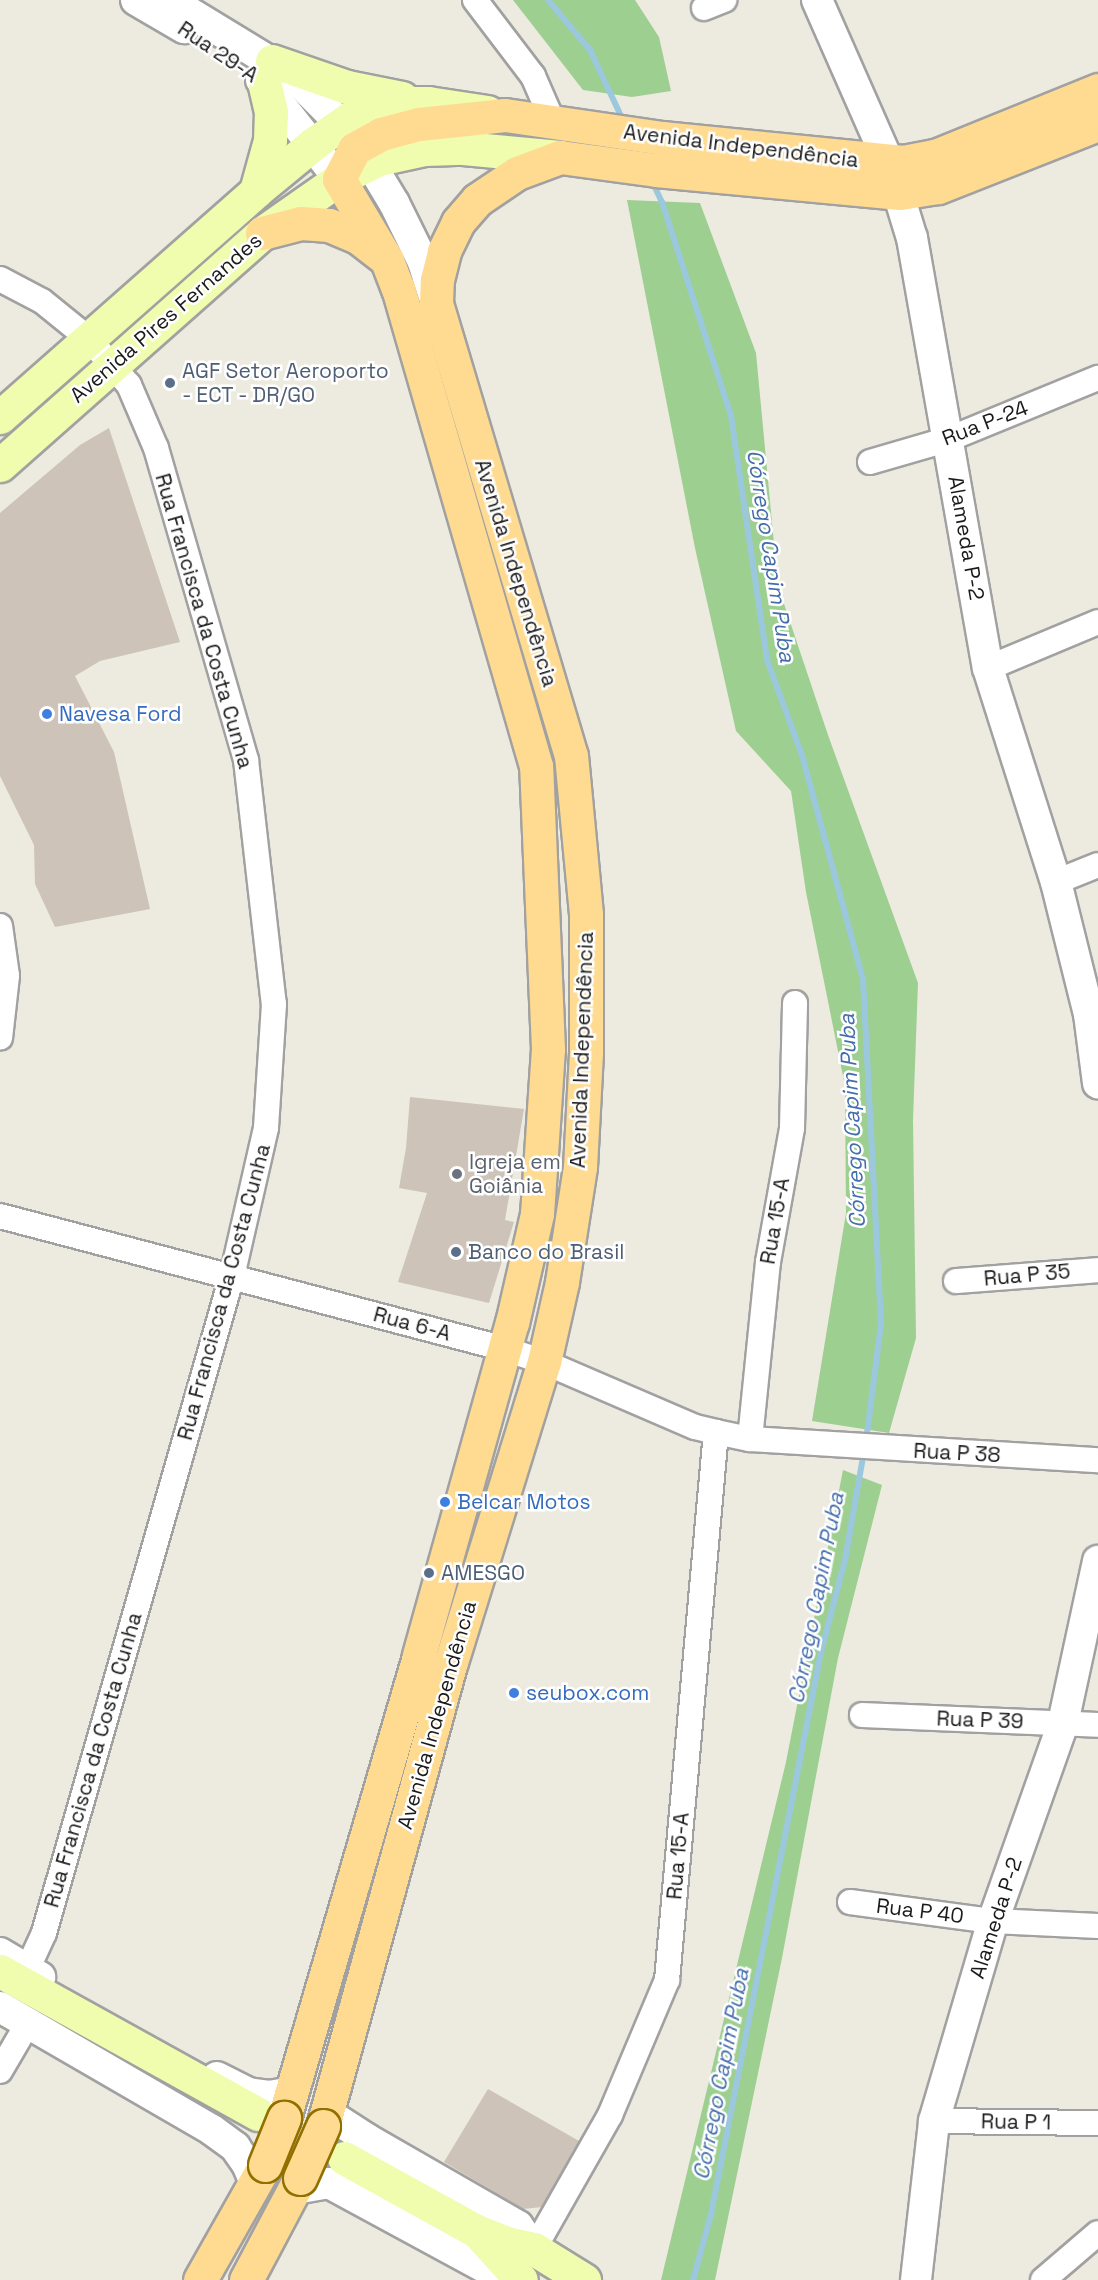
<!DOCTYPE html>
<meta charset="utf-8">
<style>
body{margin:0}
#map{position:relative;width:1098px;height:2280px;overflow:hidden;background:#edeadf;font-family:"Space Grotesk",sans-serif}
div>[style]{position:absolute}
.forest>*{inset:0;background:#9dcf91}
.stream>*{height:6px;margin:-3px;padding:0 3px;transform-origin:3px;border-radius:3px;background:#9cc8de}
.building>*{inset:0;background:#cdc3b8}
.roads{filter:drop-shadow(2px 0 #a1a1a1) drop-shadow(-2px 0 #a1a1a1) drop-shadow(0 2px #a1a1a1) drop-shadow(0 -2px #a1a1a1)}
.minor>*{height:24px;margin:-12px;padding:0 12px;transform-origin:12px;border-radius:12px;background:#fff}
.tertiary>*{height:30px;margin:-15px;padding:0 15px;transform-origin:15px;border-radius:15px;background:#fff}
.secondary>*{height:33px;margin:-16.5px;padding:0 16.5px;transform-origin:16.5px;border-radius:16.5px;background:#f0fcae}
.primary>*{height:33px;margin:-16.5px;padding:0 16.5px;transform-origin:16.5px;border-radius:16.5px;background:#ffdb92}
.bridges{filter:drop-shadow(2px 0 #917000) drop-shadow(-2px 0 #917000) drop-shadow(0 2px #917000) drop-shadow(0 -2px #917000)}
.primary-bridge>*{height:33px;margin:-16.5px;padding:0 16.5px;transform-origin:16.5px;border-radius:16.5px;background:#ffdb92}
.dots>*{width:16px;height:16px;translate:-50% -50%;box-sizing:border-box;border:3px solid #fff;border-radius:50%}
span{translate:-50% -50%;white-space:nowrap;text-align:center;line-height:1.15;-webkit-text-stroke:5px #fff;paint-order:stroke}
.street-label{font-size:21px;color:#1a1a1a}
.service-label{font-size:21px;color:#4e5e75}
.left{translate:0 -50%;text-align:left}
.shop-label{font-size:21px;color:#366cbe}
.worship-label{font-size:21px;color:#5b616d}
.water-label{font-size:22px;color:#446dad;font-style:italic}
</style>
<div id="map">
<div class="forest">
<i style="clip-path:polygon(513px 0,635px 0,659px 37px,671px 91px,632px 97px,583px 90px)"></i>
<i style="clip-path:polygon(627px 200px,700px 203px,756px 353px,778px 586px,828px 735px,918px 983px,913px 1120px,916px 1338px,889px 1433px,812px 1421px,846px 1213px,845px 1086px,806px 892px,791px 791px,736px 731px,695px 548px)"></i>
<i style="clip-path:polygon(843px 1470px,882px 1485px,838px 1658px,782px 1958px,715px 2280px,661px 2280px,786px 1762px)"></i>
</div>
<div class="stream">
<i style="left:548px;top:0;width:65px;rotate:50deg"></i>
<i style="left:590px;top:50px;width:77px;rotate:64.8deg"></i>
<i style="left:652px;top:181px;width:23px;rotate:65deg"></i>
<i style="left:662px;top:202px;width:225px;rotate:72.1deg"></i>
<i style="left:731px;top:416px;width:247px;rotate:81.6deg"></i>
<i style="left:767px;top:660px;width:101px;rotate:69.8deg"></i>
<i style="left:802px;top:755px;width:232px;rotate:74.8deg"></i>
<i style="left:863px;top:979px;width:345px;rotate:87deg"></i>
<i style="left:881px;top:1324px;width:118px;rotate:97.3deg"></i>
<i style="left:693px;top:2280px;width:68px;rotate:-74.7deg"></i>
<i style="left:711px;top:2214px;width:573px;rotate:-78.93deg"></i>
<i style="left:821px;top:1652px;width:95px;rotate:-75.4deg"></i>
<i style="left:845px;top:1560px;width:111px;rotate:-80.1deg"></i>
</div>
<div class="building">
<i style="clip-path:polygon(109px 428px,180px 642px,100px 661px,75px 676px,114px 752px,150px 909px,55px 927px,35px 884px,34px 845px,0 776px,0 513px,80px 445px)"></i>
<i style="clip-path:polygon(410px 1097px,524px 1109px,505px 1220px,514px 1222px,489px 1303px,398px 1282px,427px 1193px,399px 1188px,406px 1148px)"></i>
<i style="clip-path:polygon(488px 2089px,579px 2141px,542px 2207px,523px 2209px,444px 2162px)"></i>
</div>
<div class="roads">
<div class="minor">
<i style="left:475px;top:0;width:96px;rotate:52.7deg"></i>
<i style="left:533px;top:76px;width:50px;rotate:66.5deg"></i>
<i style="left:704px;top:8px;width:22px;rotate:-22deg"></i>
<i style="left:0;top:279px;width:47px;rotate:27.6deg"></i>
<i style="left:42px;top:301px;width:60px;rotate:39deg"></i>
<i style="left:89px;top:339px;width:61px;rotate:49deg"></i>
<i style="left:129px;top:385px;width:69px;rotate:66.8deg"></i>
<i style="left:156px;top:448px;width:325px;rotate:73.9deg"></i>
<i style="left:246px;top:760px;width:246px;rotate:83.5deg"></i>
<i style="left:274px;top:1004px;width:124px;rotate:93.7deg"></i>
<i style="left:266px;top:1128px;width:152px;rotate:102.9deg"></i>
<i style="left:232px;top:1276px;width:683px;rotate:105.97deg"></i>
<i style="left:44px;top:1933px;width:41px;rotate:114.7deg"></i>
<i style="left:870px;top:462px;width:82px;rotate:-16.2deg"></i>
<i style="left:949px;top:439px;width:161px;rotate:-22.3deg"></i>
<i style="left:988px;top:668px;width:119px;rotate:-22.7deg"></i>
<i style="left:1056px;top:882px;width:45px;rotate:-22deg"></i>
<i style="left:0;top:926px;width:50px;rotate:82deg"></i>
<i style="left:7px;top:976px;width:62px;rotate:96.4deg"></i>
<i style="left:0;top:1216px;width:522px;rotate:14.75deg"></i>
<i style="left:505px;top:1349px;width:41px;rotate:18.4deg"></i>
<i style="left:544px;top:1362px;width:164px;rotate:23.3deg"></i>
<i style="left:695px;top:1427px;width:22px;rotate:13deg"></i>
<i style="left:716px;top:1432px;width:35px;rotate:12deg"></i>
<i style="left:750px;top:1439px;width:349px;rotate:3.5deg"></i>
<i style="left:956px;top:1281px;width:142px;rotate:-4.4deg"></i>
<i style="left:750px;top:1439px;width:178px;rotate:-84.2deg"></i>
<i style="left:768px;top:1262px;width:136px;rotate:-79.8deg"></i>
<i style="left:792px;top:1128px;width:125px;rotate:-88.6deg"></i>
<i style="left:862px;top:1715px;width:236px;rotate:2.4deg"></i>
<i style="left:850px;top:1902px;width:144px;rotate:7.6deg"></i>
<i style="left:993px;top:1921px;width:105px;rotate:2.7deg"></i>
<i style="left:0;top:2071px;width:56px;rotate:-59.7deg"></i>
<i style="left:934px;top:2121px;width:164px;rotate:0.7deg"></i>
<i style="left:534px;top:2249px;width:154px;rotate:-60.4deg"></i>
<i style="left:610px;top:2115px;width:147px;rotate:-67.1deg"></i>
<i style="left:667px;top:1980px;width:550px;rotate:-84.89deg"></i>
<i style="left:1043px;top:2280px;width:72px;rotate:-40.5deg"></i>
</div>
<div class="tertiary">
<i style="left:136px;top:0;width:56px;rotate:30.3deg"></i>
<i style="left:169px;top:0;width:144px;rotate:31.4deg"></i>
<i style="left:292px;top:75px;width:69px;rotate:45deg"></i>
<i style="left:341px;top:124px;width:28px;rotate:49deg"></i>
<i style="left:359px;top:145px;width:68px;rotate:58.9deg"></i>
<i style="left:394px;top:203px;width:66px;rotate:63.8deg"></i>
<i style="left:423px;top:262px;width:43px;rotate:72.4deg"></i>
<i style="left:817px;top:0;width:178px;rotate:66.2deg"></i>
<i style="left:889px;top:163px;width:78px;rotate:73deg"></i>
<i style="left:912px;top:238px;width:437px;rotate:80deg"></i>
<i style="left:988px;top:668px;width:225px;rotate:72.4deg"></i>
<i style="left:1056px;top:882px;width:136px;rotate:76deg"></i>
<i style="left:1089px;top:1014px;width:70px;rotate:82.6deg"></i>
<i style="left:261px;top:80px;width:126px;rotate:51.8deg"></i>
<i style="left:0;top:1953px;width:47px;rotate:31deg"></i>
<i style="left:0;top:2007px;width:245px;rotate:30.1deg"></i>
<i style="left:212px;top:2130px;width:29px;rotate:36deg"></i>
<i style="left:235px;top:2147px;width:21px;rotate:55deg"></i>
<i style="left:247px;top:2164px;width:21px;rotate:67deg"></i>
<i style="left:217px;top:2077px;width:35px;rotate:27deg"></i>
<i style="left:248px;top:2093px;width:21px;rotate:8deg"></i>
<i style="left:269px;top:2096px;width:22px;rotate:-10deg"></i>
<i style="left:327px;top:2113px;width:48px;rotate:33deg"></i>
<i style="left:367px;top:2139px;width:174px;rotate:29.9deg"></i>
<i style="left:518px;top:2226px;width:28px;rotate:55deg"></i>
<i style="left:295px;top:2189px;width:35px;rotate:-10deg"></i>
<i style="left:329px;top:2183px;width:189px;rotate:28.5deg"></i>
<i style="left:495px;top:2273px;width:22px;rotate:18deg"></i>
<i style="left:916px;top:2280px;width:160px;rotate:-83.5deg"></i>
<i style="left:934px;top:2121px;width:209px;rotate:-73.6deg"></i>
<i style="left:993px;top:1921px;width:210px;rotate:-70.5deg"></i>
<i style="left:1063px;top:1723px;width:166px;rotate:-77.8deg"></i>
</div>
<div class="secondary">
<i style="left:272px;top:61px;width:79px;rotate:19.1deg"></i>
<i style="left:347px;top:87px;width:56px;rotate:11.3deg"></i>
<i style="left:256px;top:191px;width:53px;rotate:-74.6deg"></i>
<i style="left:270px;top:140px;width:28px;rotate:-88deg"></i>
<i style="left:271px;top:112px;width:28px;rotate:-103deg"></i>
<i style="left:0;top:417px;width:341px;rotate:-41.4deg"></i>
<i style="left:256px;top:191px;width:74px;rotate:-39.5deg"></i>
<i style="left:313px;top:144px;width:45px;rotate:-35.1deg"></i>
<i style="left:350px;top:118px;width:48px;rotate:-18.1deg"></i>
<i style="left:396px;top:103px;width:32px"></i>
<i style="left:428px;top:103px;width:60px;rotate:8.7deg"></i>
<i style="left:0;top:465px;width:350px;rotate:-41.5deg"></i>
<i style="left:262px;top:233px;width:94px;rotate:-35deg"></i>
<i style="left:339px;top:179px;width:45px;rotate:-26.6deg"></i>
<i style="left:379px;top:159px;width:47px;rotate:-12.3deg"></i>
<i style="left:425px;top:149px;width:38px;rotate:-2deg"></i>
<i style="left:463px;top:148px;width:97px;rotate:5.3deg"></i>
<i style="left:0;top:1971px;width:295px;rotate:29deg"></i>
<i style="left:344px;top:2158px;width:151px;rotate:28.9deg"></i>
<i style="left:476px;top:2231px;width:36px;rotate:21deg"></i>
<i style="left:510px;top:2244px;width:25px;rotate:12deg"></i>
<i style="left:534px;top:2249px;width:59px;rotate:31.8deg"></i>
<i style="left:481px;top:2236px;width:59px;rotate:47.7deg"></i>
</div>
<div class="primary">
<i style="left:262px;top:233px;width:40px;rotate:-14.4deg"></i>
<i style="left:301px;top:223px;width:28px;rotate:4deg"></i>
<i style="left:329px;top:225px;width:33px;rotate:23deg"></i>
<i style="left:359px;top:238px;width:29px;rotate:38deg"></i>
<i style="left:284px;top:2118px;width:482px;rotate:-73.7deg"></i>
<i style="left:419px;top:1655px;width:345px;rotate:-74.4deg"></i>
<i style="left:512px;top:1323px;width:112px;rotate:-77.1deg"></i>
<i style="left:537px;top:1214px;width:165px;rotate:-86.2deg"></i>
<i style="left:548px;top:1049px;width:283px;rotate:-92.4deg"></i>
<i style="left:536px;top:766px;width:497px;rotate:-106.1deg"></i>
<i style="left:398px;top:289px;width:31px;rotate:-111deg"></i>
<i style="left:387px;top:260px;width:94px;rotate:-120.7deg"></i>
<i style="left:339px;top:179px;width:34px;rotate:-63deg"></i>
<i style="left:354px;top:149px;width:31px;rotate:-29deg"></i>
<i style="left:381px;top:134px;width:39px;rotate:-15deg"></i>
<i style="left:419px;top:124px;width:86px;rotate:-6deg"></i>
<i style="left:505px;top:115px;width:159px;rotate:8.3deg"></i>
<i style="left:662px;top:138px;width:242px;rotate:5.7deg"></i>
<i style="left:903px;top:162px;width:33px;rotate:-11deg"></i>
<i style="left:935px;top:156px;width:176px;rotate:-22deg"></i>
<i style="left:323px;top:2126px;width:481px;rotate:-74.6deg"></i>
<i style="left:451px;top:1662px;width:314px;rotate:-72.8deg"></i>
<i style="left:544px;top:1362px;width:82px;rotate:-77.3deg"></i>
<i style="left:562px;top:1282px;width:116px;rotate:-81.1deg"></i>
<i style="left:580px;top:1167px;width:115px;rotate:-87deg"></i>
<i style="left:586px;top:1052px;width:138px;rotate:-90deg"></i>
<i style="left:586px;top:914px;width:159px;rotate:-95.4deg"></i>
<i style="left:571px;top:756px;width:472px;rotate:-106.6deg"></i>
<i style="left:436px;top:304px;width:24px;rotate:-88deg"></i>
<i style="left:437px;top:280px;width:30px;rotate:-76deg"></i>
<i style="left:444px;top:251px;width:32px;rotate:-64deg"></i>
<i style="left:458px;top:222px;width:29px;rotate:-49deg"></i>
<i style="left:477px;top:200px;width:48px;rotate:-34deg"></i>
<i style="left:517px;top:173px;width:46px;rotate:-20.4deg"></i>
<i style="left:560px;top:157px;width:97px;rotate:7.7deg"></i>
<i style="left:656px;top:170px;width:245px;rotate:5.4deg"></i>
<i style="left:900px;top:193px;width:38px;rotate:-9deg"></i>
<i style="left:938px;top:187px;width:172px;rotate:-21.5deg"></i>
<i style="left:200px;top:2280px;width:132px;rotate:-60.5deg"></i>
<i style="left:246px;top:2280px;width:115px;rotate:-62.1deg"></i>
</div>
</div>
<div class="bridges">
<div class="primary-bridge">
<i style="left:265px;top:2165px;width:51px;rotate:-68deg"></i>
<i style="left:300px;top:2178px;width:57px;rotate:-66.1deg"></i>
</div>
</div>
<div class="dots">
<i style="left:170px;top:383px;background:#5c6f8a"></i>
<i style="left:47px;top:714px;background:#3f7fe0"></i>
<i style="left:457px;top:1174px;background:#6b7280"></i>
<i style="left:456px;top:1252px;background:#5c6f8a"></i>
<i style="left:445px;top:1502px;background:#3f7fe0"></i>
<i style="left:429px;top:1573px;background:#5c6f8a"></i>
<i style="left:514px;top:1693px;background:#3f7fe0"></i>
</div>
<div class="street-label">
<span style="left:218px;top:52px;rotate:34deg">Rua 29-A</span>
<span style="left:741px;top:146px;rotate:7deg">Avenida Independência</span>
<span style="left:166px;top:318px;rotate:-41deg">Avenida Pires Fernandes</span>
<span style="left:985px;top:423px;rotate:-21deg">Rua P-24</span>
<span style="left:966px;top:538px;rotate:80deg">Alameda P-2</span>
<span style="left:516px;top:573px;rotate:73deg">Avenida Independência</span>
<span style="left:204px;top:621px;rotate:74deg">Rua Francisca da Costa Cunha</span>
<span style="left:582px;top:1050px;rotate:-88deg">Avenida Independência</span>
<span style="left:775px;top:1221px;rotate:-80deg">Rua 15-A</span>
<span style="left:1027px;top:1275px;rotate:-5deg">Rua P 35</span>
<span style="left:224px;top:1292px;rotate:-75deg">Rua Francisca da Costa Cunha</span>
<span style="left:412px;top:1324px;rotate:15deg">Rua 6-A</span>
<span style="left:957px;top:1453px;rotate:3deg">Rua P 38</span>
<span style="left:437px;top:1715px;rotate:-74deg">Avenida Independência</span>
<span style="left:980px;top:1720px;rotate:2deg">Rua P 39</span>
<span style="left:93px;top:1760px;rotate:-74deg">Rua Francisca da Costa Cunha</span>
<span style="left:678px;top:1856px;rotate:-85deg">Rua 15-A</span>
<span style="left:920px;top:1911px;rotate:7deg">Rua P 40</span>
<span style="left:996px;top:1918px;rotate:-72deg">Alameda P-2</span>
<span style="left:1016px;top:2122px;rotate:1deg">Rua P 1</span>
</div>
<div class="service-label">
<span class="left" style="left:182px;top:383px">AGF Setor Aeroporto<br>- ECT - DR/GO</span>
<span class="left" style="left:468px;top:1252px">Banco do Brasil</span>
<span class="left" style="left:441px;top:1573px">AMESGO</span>
</div>
<div class="shop-label">
<span class="left" style="left:59px;top:714px">Navesa Ford</span>
<span class="left" style="left:457px;top:1502px">Belcar Motos</span>
<span class="left" style="left:526px;top:1693px">seubox.com</span>
</div>
<div class="worship-label">
<span class="left" style="left:469px;top:1174px">Igreja em<br>Goiânia</span>
</div>
<div class="water-label">
<span style="left:771px;top:556px;rotate:81deg">Córrego Capim Puba</span>
<span style="left:852px;top:1121px;rotate:-93deg">Córrego Capim Puba</span>
<span style="left:816px;top:1598px;rotate:-79deg">Córrego Capim Puba</span>
<span style="left:721px;top:2074px;rotate:-79deg">Córrego Capim Puba</span>
</div>
</div>
